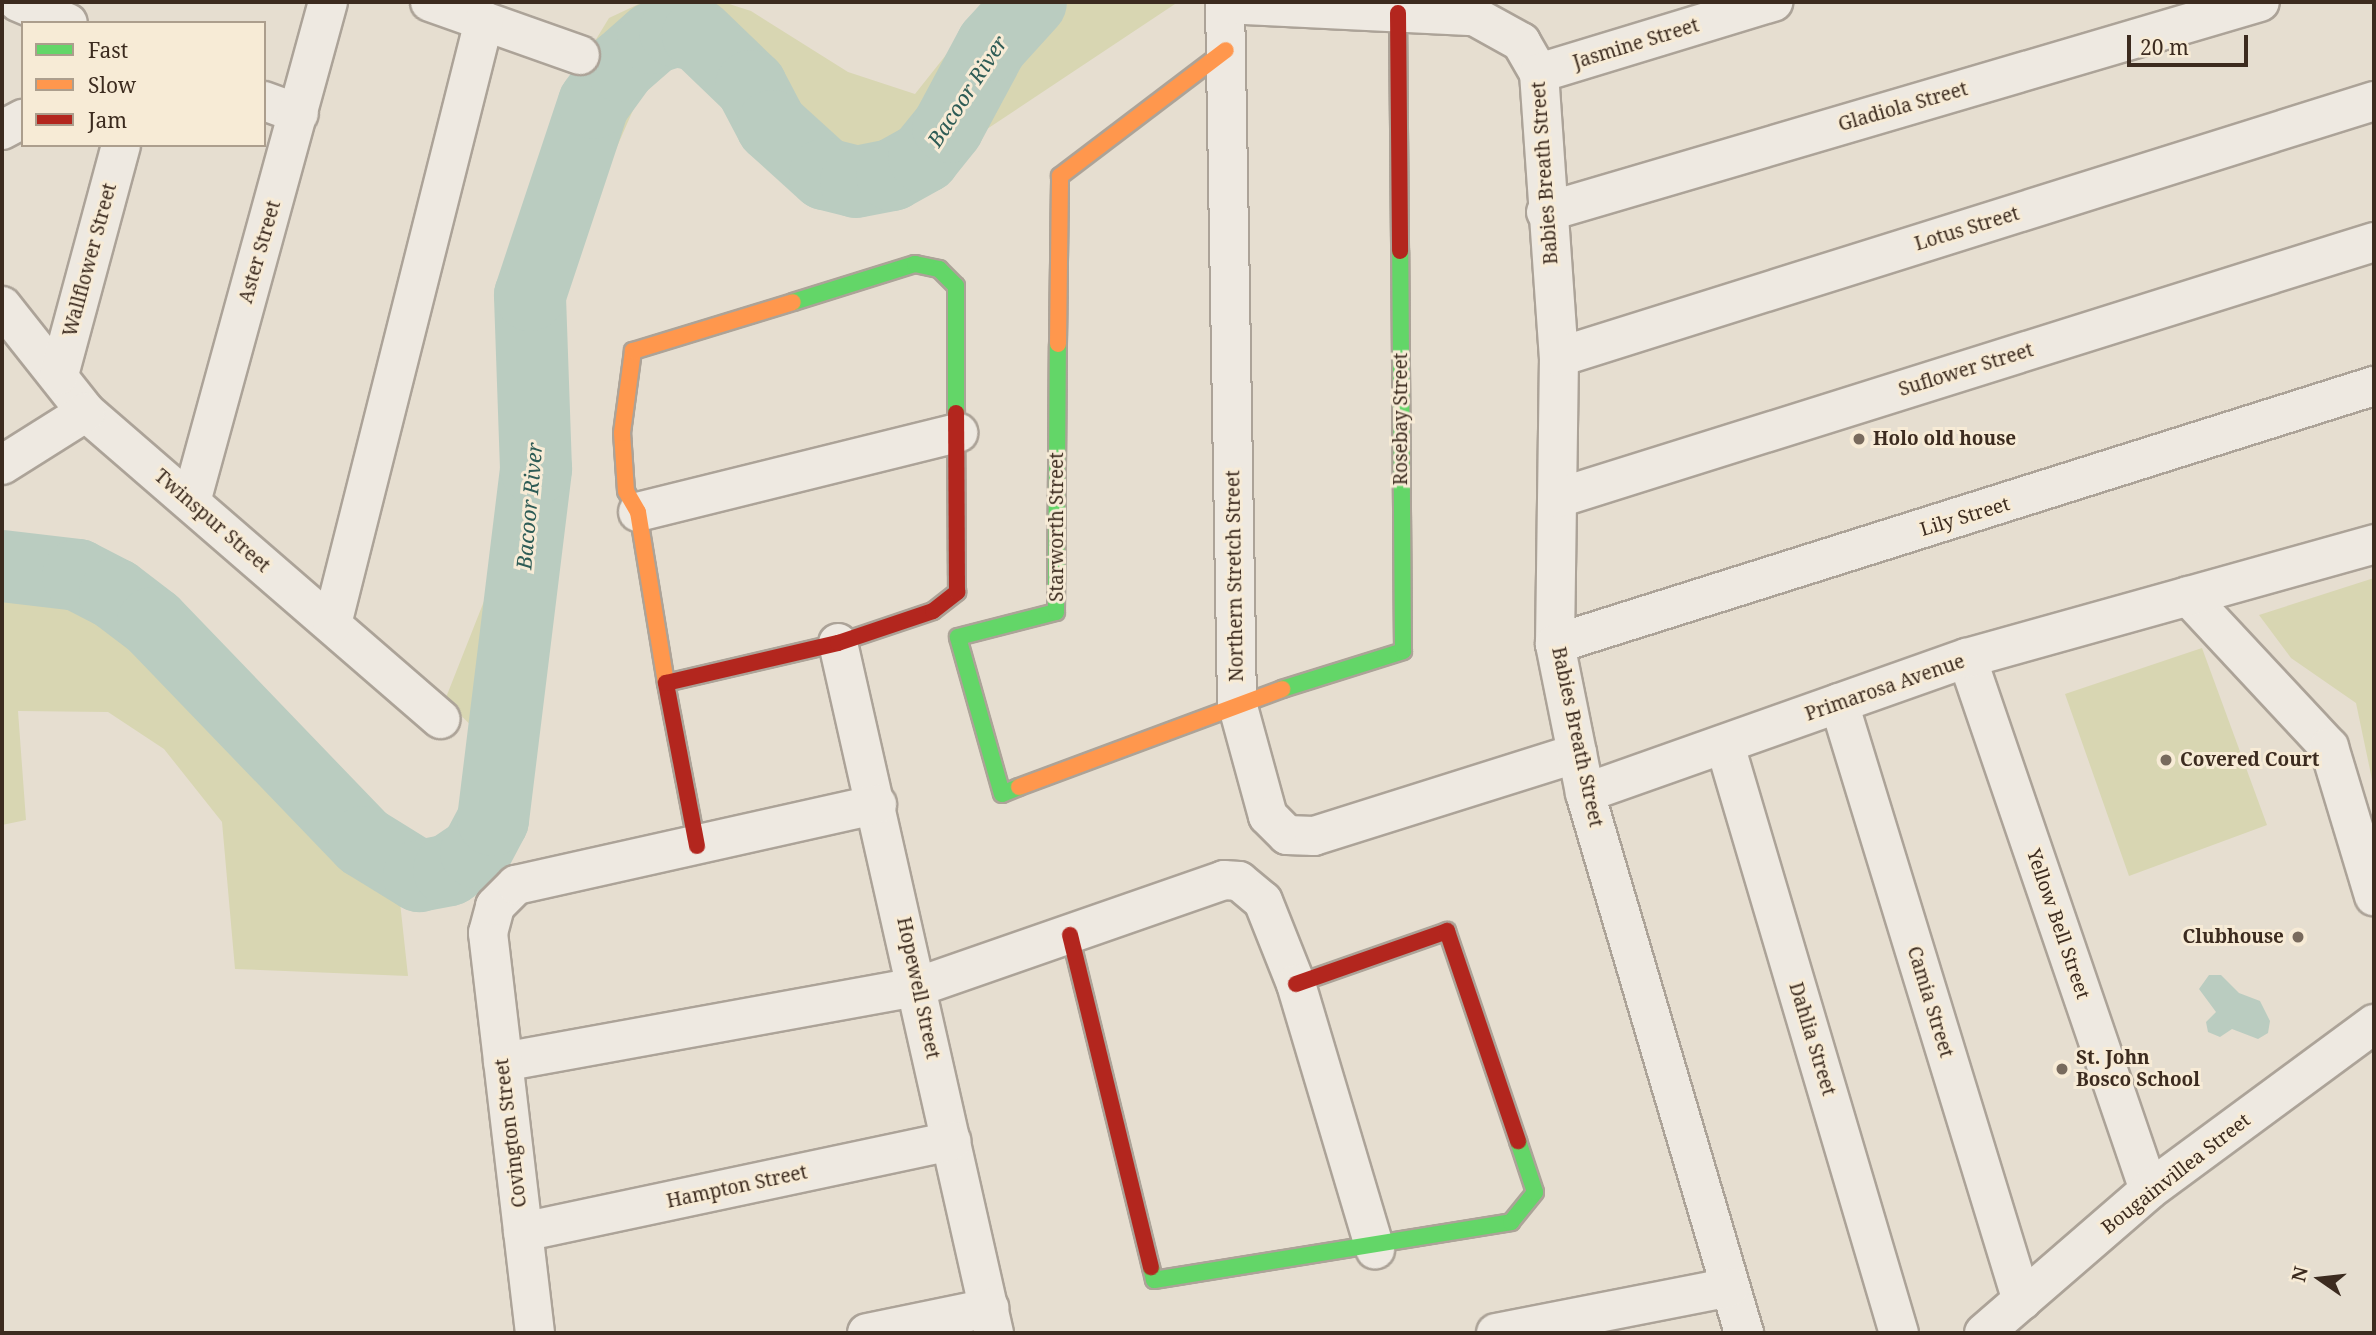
<!DOCTYPE html>
<style>
body{margin:0}
#map{position:relative;width:2376px;height:1335px;overflow:hidden;background:#e6ded0;font-family:"Noto Serif",serif}
div>[style]{position:absolute}
.green>*{inset:0;background:#d8d6b2}
.water>*{inset:0;background:#baccc0}
.river>*{height:72px;margin:-36px;padding:0 36px;transform-origin:36px;border-radius:36px;background:#baccc0}
.roads{filter:drop-shadow(2px 0 #aca398) drop-shadow(-2px 0 #aca398) drop-shadow(0 2px #aca398) drop-shadow(0 -2px #aca398)}
.street>*{height:38px;margin:-19px;padding:0 19px;transform-origin:19px;border-radius:19px;background:#eee9e1}
.fast>*{height:16px;margin:-8px;padding:0 8px;transform-origin:8px;border-radius:8px;background:#63d668}
.slow>*{height:16px;margin:-8px;padding:0 8px;transform-origin:8px;border-radius:8px;background:#ff974d}
.jam>*{height:16px;margin:-8px;padding:0 8px;transform-origin:8px;border-radius:8px;background:#b3261e}
.dots>*{width:19px;height:19px;translate:-50% -50%;box-sizing:border-box;border:4px solid #f7ebd6;border-radius:50%}
span{translate:-50% -50%;white-space:nowrap;text-align:center;line-height:1.15;-webkit-text-stroke:6px #f7ebd6;paint-order:stroke}
.street-label{font-size:19px;color:#3c2b1f}
.poi-label{font-size:19px;color:#3c2b1f;font-weight:700}
.left{translate:0 -50%;text-align:left}
.right{translate:-100% -50%;text-align:right}
.water-label{font-size:21px;color:#2e5c56;font-style:italic}
.frame{position:absolute;inset:0;border:4px solid #3c2b1f;pointer-events:none}
.legend{position:absolute;left:21px;top:21px;width:245px;height:126px;box-sizing:border-box;background:#f7ebd6;border:2px solid #ac9e8d;margin:0;padding:9px 12px;list-style:none;font-size:21px;color:#3c2b1f}
.legend li{display:flex;align-items:center;gap:14px;height:35px}
.legend b{width:35px;border:2px solid #ac9e8d}
.north{position:absolute;left:2285px;top:1244px;width:70px;height:70px;-webkit-text-stroke:5px #f7ebd6;paint-order:stroke;rotate:284deg;font-size:19px;font-weight:700;line-height:28px;text-align:center;color:#3c2b1f}
.north::after{content:'';display:block;margin:auto;width:24px;height:32px;background:#3c2b1f;clip-path:polygon(50% 0,100% 100%,50% 72%,0 100%)}
.scale{position:absolute;left:2127px;top:35px;width:121px;height:32px;box-sizing:border-box;border:4px solid #3c2b1f;border-top:0;padding-left:9px;font-size:21px;line-height:24px;white-space:nowrap;color:#3c2b1f;-webkit-text-stroke:5px #f7ebd6;paint-order:stroke}
</style>
<div id="map">
<div class="green">
<i style="clip-path:polygon(643px 2px,723px 2px,751px 11px,848px 72px,915px 94px,988px 2px,1178px 2px,987px 129px,925px 194px,866px 212px,824px 207px,778px 176px,703px 70px,655px 60px,559px 279px,561px 431px,544px 624px,519px 788px,493px 845px,461px 878px,399px 893px,408px 976px,235px 969px,222px 822px,164px 749px,108px 712px,18px 711px,26px 820px,2px 825px,2px 541px,64px 546px,143px 583px,399px 849px,424px 852px,452px 829px,478px 792px,487px 741px,445px 700px,505px 548px,522px 273px,584px 59px,609px 18px)"></i>
<i style="clip-path:polygon(2374px 578px,2374px 789px,2356px 703px,2291px 658px,2259px 615px)"></i>
<i style="clip-path:polygon(2202px 648px,2267px 825px,2129px 876px,2065px 694px)"></i>
</div>
<div class="water">
<i style="clip-path:polygon(2209px 975px,2221px 975px,2239px 993px,2260px 1001px,2270px 1021px,2268px 1033px,2258px 1039px,2232px 1029px,2220px 1037px,2208px 1032px,2206px 1022px,2216px 1012px,2199px 989px)"></i>
</div>
<div class="river">
<i style="left:2px;top:566px;width:77px;rotate:6.8deg"></i>
<i style="left:78px;top:575px;width:42px;rotate:27.2deg"></i>
<i style="left:115px;top:594px;width:48px;rotate:37.3deg"></i>
<i style="left:153px;top:623px;width:304px;rotate:46.1deg"></i>
<i style="left:364px;top:842px;width:65px;rotate:31.7deg"></i>
<i style="left:419px;top:876px;width:31px;rotate:-11deg"></i>
<i style="left:449px;top:870px;width:32px;rotate:-34deg"></i>
<i style="left:476px;top:852px;width:36px;rotate:-62deg"></i>
<i style="left:493px;top:820px;width:354px;rotate:-83deg"></i>
<i style="left:536px;top:469px;width:174px;rotate:-92deg"></i>
<i style="left:530px;top:295px;width:202px;rotate:-71.6deg"></i>
<i style="left:594px;top:103px;width:46px;rotate:-53.9deg"></i>
<i style="left:621px;top:66px;width:43px;rotate:-41.2deg"></i>
<i style="left:653px;top:38px;width:23px;rotate:-18deg"></i>
<i style="left:675px;top:31px;width:23px;rotate:10deg"></i>
<i style="left:698px;top:35px;width:74px;rotate:43.9deg"></i>
<i style="left:751px;top:86px;width:45px;rotate:62.3deg"></i>
<i style="left:772px;top:126px;width:72px;rotate:42.2deg"></i>
<i style="left:825px;top:174px;width:32px;rotate:14deg"></i>
<i style="left:856px;top:182px;width:37px;rotate:-11deg"></i>
<i style="left:892px;top:175px;width:37px;rotate:-29deg"></i>
<i style="left:924px;top:157px;width:38px;rotate:-51deg"></i>
<i style="left:948px;top:127px;width:93px;rotate:-61.8deg"></i>
<i style="left:992px;top:45px;width:58px;rotate:-47.8deg"></i>
</div>
<div class="roads">
<div class="street">
<i style="left:18px;top:2px;width:54px;rotate:22.8deg"></i>
<i style="left:430px;top:2px;width:159px;rotate:19.5deg"></i>
<i style="left:1225px;top:2px;width:701px;rotate:89.02deg"></i>
<i style="left:1237px;top:703px;width:117px;rotate:74.7deg"></i>
<i style="left:1268px;top:816px;width:27px;rotate:45deg"></i>
<i style="left:1287px;top:835px;width:27px;rotate:2deg"></i>
<i style="left:1314px;top:836px;width:276px;rotate:-17.5deg"></i>
<i style="left:1225px;top:4px;width:249px;rotate:2.8deg"></i>
<i style="left:1474px;top:16px;width:54px;rotate:29deg"></i>
<i style="left:1521px;top:42px;width:36px;rotate:60deg"></i>
<i style="left:1539px;top:73px;width:285px;rotate:86deg"></i>
<i style="left:1559px;top:357px;width:287px;rotate:90.8deg"></i>
<i style="left:1555px;top:644px;width:152px;rotate:78.6deg"></i>
<i style="left:1585px;top:793px;width:563px;rotate:73.59deg"></i>
<i style="left:1539px;top:73px;width:245px;rotate:-16.9deg"></i>
<i style="left:264px;top:101px;width:37px;rotate:20deg"></i>
<i style="left:2px;top:130px;width:24px;rotate:-28deg"></i>
<i style="left:1546px;top:212px;width:744px;rotate:-16.39deg"></i>
<i style="left:2px;top:306px;width:135px;rotate:51.6deg"></i>
<i style="left:86px;top:412px;width:469px;rotate:40.9deg"></i>
<i style="left:1559px;top:357px;width:854px;rotate:-17.44deg"></i>
<i style="left:59px;top:375px;width:238px;rotate:-74.9deg"></i>
<i style="left:2px;top:465px;width:99px;rotate:-32.2deg"></i>
<i style="left:1558px;top:498px;width:855px;rotate:-17.42deg"></i>
<i style="left:191px;top:502px;width:518px;rotate:-74.68deg"></i>
<i style="left:638px;top:512px;width:330px;rotate:-13.9deg"></i>
<i style="left:2188px;top:596px;width:207px;rotate:47deg"></i>
<i style="left:2329px;top:747px;width:156px;rotate:73.2deg"></i>
<i style="left:332px;top:624px;width:622px;rotate:-75.85deg"></i>
<i style="left:838px;top:643px;width:707px;rotate:77.26deg"></i>
<i style="left:1555px;top:644px;width:859px;rotate:-17.49deg"></i>
<i style="left:1967px;top:658px;width:562px;rotate:71.11deg"></i>
<i style="left:1839px;top:703px;width:625px;rotate:72.98deg"></i>
<i style="left:1725px;top:745px;width:613px;rotate:73.52deg"></i>
<i style="left:1585px;top:793px;width:405px;rotate:-19.5deg"></i>
<i style="left:1967px;top:658px;width:423px;rotate:-15.6deg"></i>
<i style="left:503px;top:1062px;width:421px;rotate:-10.3deg"></i>
<i style="left:917px;top:987px;width:325px;rotate:-19.2deg"></i>
<i style="left:1224px;top:880px;width:15px;rotate:4deg"></i>
<i style="left:1239px;top:881px;width:31px;rotate:40deg"></i>
<i style="left:1263px;top:901px;width:89px;rotate:68.3deg"></i>
<i style="left:1296px;top:984px;width:277px;rotate:73.4deg"></i>
<i style="left:523px;top:1232px;width:438px;rotate:-12deg"></i>
<i style="left:535px;top:1333px;width:403px;rotate:-96.7deg"></i>
<i style="left:488px;top:933px;width:28px;rotate:-75deg"></i>
<i style="left:495px;top:906px;width:30px;rotate:-45deg"></i>
<i style="left:516px;top:885px;width:370px;rotate:-12.6deg"></i>
<i style="left:867px;top:1333px;width:125px;rotate:-11.6deg"></i>
<i style="left:1496px;top:1333px;width:238px;rotate:-11.1deg"></i>
<i style="left:1984px;top:1333px;width:218px;rotate:-40.9deg"></i>
<i style="left:2149px;top:1190px;width:280px;rotate:-36.4deg"></i>
</div>
<div class="fast">
<i style="left:793px;top:302px;width:128px;rotate:-17.3deg"></i>
<i style="left:915px;top:264px;width:25px;rotate:12deg"></i>
<i style="left:939px;top:269px;width:24px;rotate:45deg"></i>
<i style="left:956px;top:286px;width:127px;rotate:90deg"></i>
<i style="left:1282px;top:689px;width:127px;rotate:-17.4deg"></i>
<i style="left:1403px;top:651px;width:400px;rotate:-90.4deg"></i>
<i style="left:1019px;top:787px;width:18px;rotate:158deg"></i>
<i style="left:1002px;top:794px;width:163px;rotate:-105.7deg"></i>
<i style="left:958px;top:637px;width:101px;rotate:-14.3deg"></i>
<i style="left:1056px;top:612px;width:268px;rotate:-89.6deg"></i>
<i style="left:1151px;top:1267px;width:13px;rotate:77deg"></i>
<i style="left:1154px;top:1280px;width:362px;rotate:-9.2deg"></i>
<i style="left:1511px;top:1222px;width:38px;rotate:-51deg"></i>
<i style="left:1535px;top:1192px;width:54px;rotate:-108.4deg"></i>
</div>
<div class="slow">
<i style="left:1058px;top:344px;width:168px;rotate:-89.3deg"></i>
<i style="left:1060px;top:176px;width:208px;rotate:-37.2deg"></i>
<i style="left:666px;top:683px;width:173px;rotate:-99.3deg"></i>
<i style="left:638px;top:512px;width:24px;rotate:-120deg"></i>
<i style="left:626px;top:491px;width:58px;rotate:-93.9deg"></i>
<i style="left:622px;top:433px;width:83px;rotate:-82.4deg"></i>
<i style="left:633px;top:351px;width:167px;rotate:-17deg"></i>
<i style="left:1019px;top:787px;width:281px;rotate:-20.4deg"></i>
</div>
<div class="jam">
<i style="left:1398px;top:13px;width:238px;rotate:89.5deg"></i>
<i style="left:697px;top:846px;width:166px;rotate:-100.8deg"></i>
<i style="left:666px;top:683px;width:177px;rotate:-13.1deg"></i>
<i style="left:838px;top:643px;width:100px;rotate:-18.6deg"></i>
<i style="left:933px;top:611px;width:31px;rotate:-38deg"></i>
<i style="left:957px;top:592px;width:179px;rotate:-90.3deg"></i>
<i style="left:1070px;top:935px;width:342px;rotate:76.3deg"></i>
<i style="left:1296px;top:984px;width:160px;rotate:-19.3deg"></i>
<i style="left:1447px;top:931px;width:222px;rotate:71.3deg"></i>
</div>
</div>
<div class="dots">
<i style="left:1859px;top:439px;background:#786a5d"></i>
<i style="left:2166px;top:760px;background:#786a5d"></i>
<i style="left:2298px;top:937px;background:#786a5d"></i>
<i style="left:2062px;top:1069px;background:#786a5d"></i>
</div>
<div class="street-label">
<span style="left:1636px;top:44px;rotate:-17deg">Jasmine Street</span>
<span style="left:1903px;top:107px;rotate:-16deg">Gladiola Street</span>
<span style="left:1545px;top:173px;rotate:-94deg">Babies Breath Street</span>
<span style="left:1967px;top:229px;rotate:-17deg">Lotus Street</span>
<span style="left:260px;top:252px;rotate:-74deg">Aster Street</span>
<span style="left:90px;top:260px;rotate:-75deg">Wallflower Street</span>
<span style="left:1966px;top:370px;rotate:-17deg">Suflower Street</span>
<span style="left:1401px;top:419px;rotate:-90deg">Rosebay Street</span>
<span style="left:1965px;top:517px;rotate:-17deg">Lily Street</span>
<span style="left:212px;top:521px;rotate:41deg">Twinspur Street</span>
<span style="left:1057px;top:527px;rotate:-90deg">Starworth Street</span>
<span style="left:1235px;top:576px;rotate:-91deg">Northern Stretch Street</span>
<span style="left:1885px;top:688px;rotate:-19deg">Primarosa Avenue</span>
<span style="left:1577px;top:737px;rotate:78deg">Babies Breath Street</span>
<span style="left:2058px;top:924px;rotate:71deg">Yellow Bell Street</span>
<span style="left:918px;top:988px;rotate:78deg">Hopewell Street</span>
<span style="left:1930px;top:1002px;rotate:73deg">Camia Street</span>
<span style="left:1812px;top:1039px;rotate:73deg">Dahlia Street</span>
<span style="left:511px;top:1133px;rotate:-97deg">Covington Street</span>
<span style="left:2176px;top:1174px;rotate:-38deg">Bougainvillea Street</span>
<span style="left:737px;top:1187px;rotate:-12deg">Hampton Street</span>
</div>
<div class="poi-label">
<span class="left" style="left:1873px;top:439px">Holo old house</span>
<span class="left" style="left:2180px;top:760px">Covered Court</span>
<span class="right" style="left:2284px;top:937px">Clubhouse</span>
<span class="left" style="left:2076px;top:1069px">St. John<br>Bosco School</span>
</div>
<div class="water-label">
<span style="left:967px;top:91px;rotate:-57deg">Bacoor River</span>
<span style="left:529px;top:506px;rotate:-85deg">Bacoor River</span>
</div>
<div class="frame"></div>
<ul class="legend">
<li><b style="height:9px;background:#63d668"></b>Fast</li>
<li><b style="height:9px;background:#ff974d"></b>Slow</li>
<li><b style="height:9px;background:#b3261e"></b>Jam</li>
</ul>
<div class="north">N</div>
<div class="scale">20 m</div>
</div>
